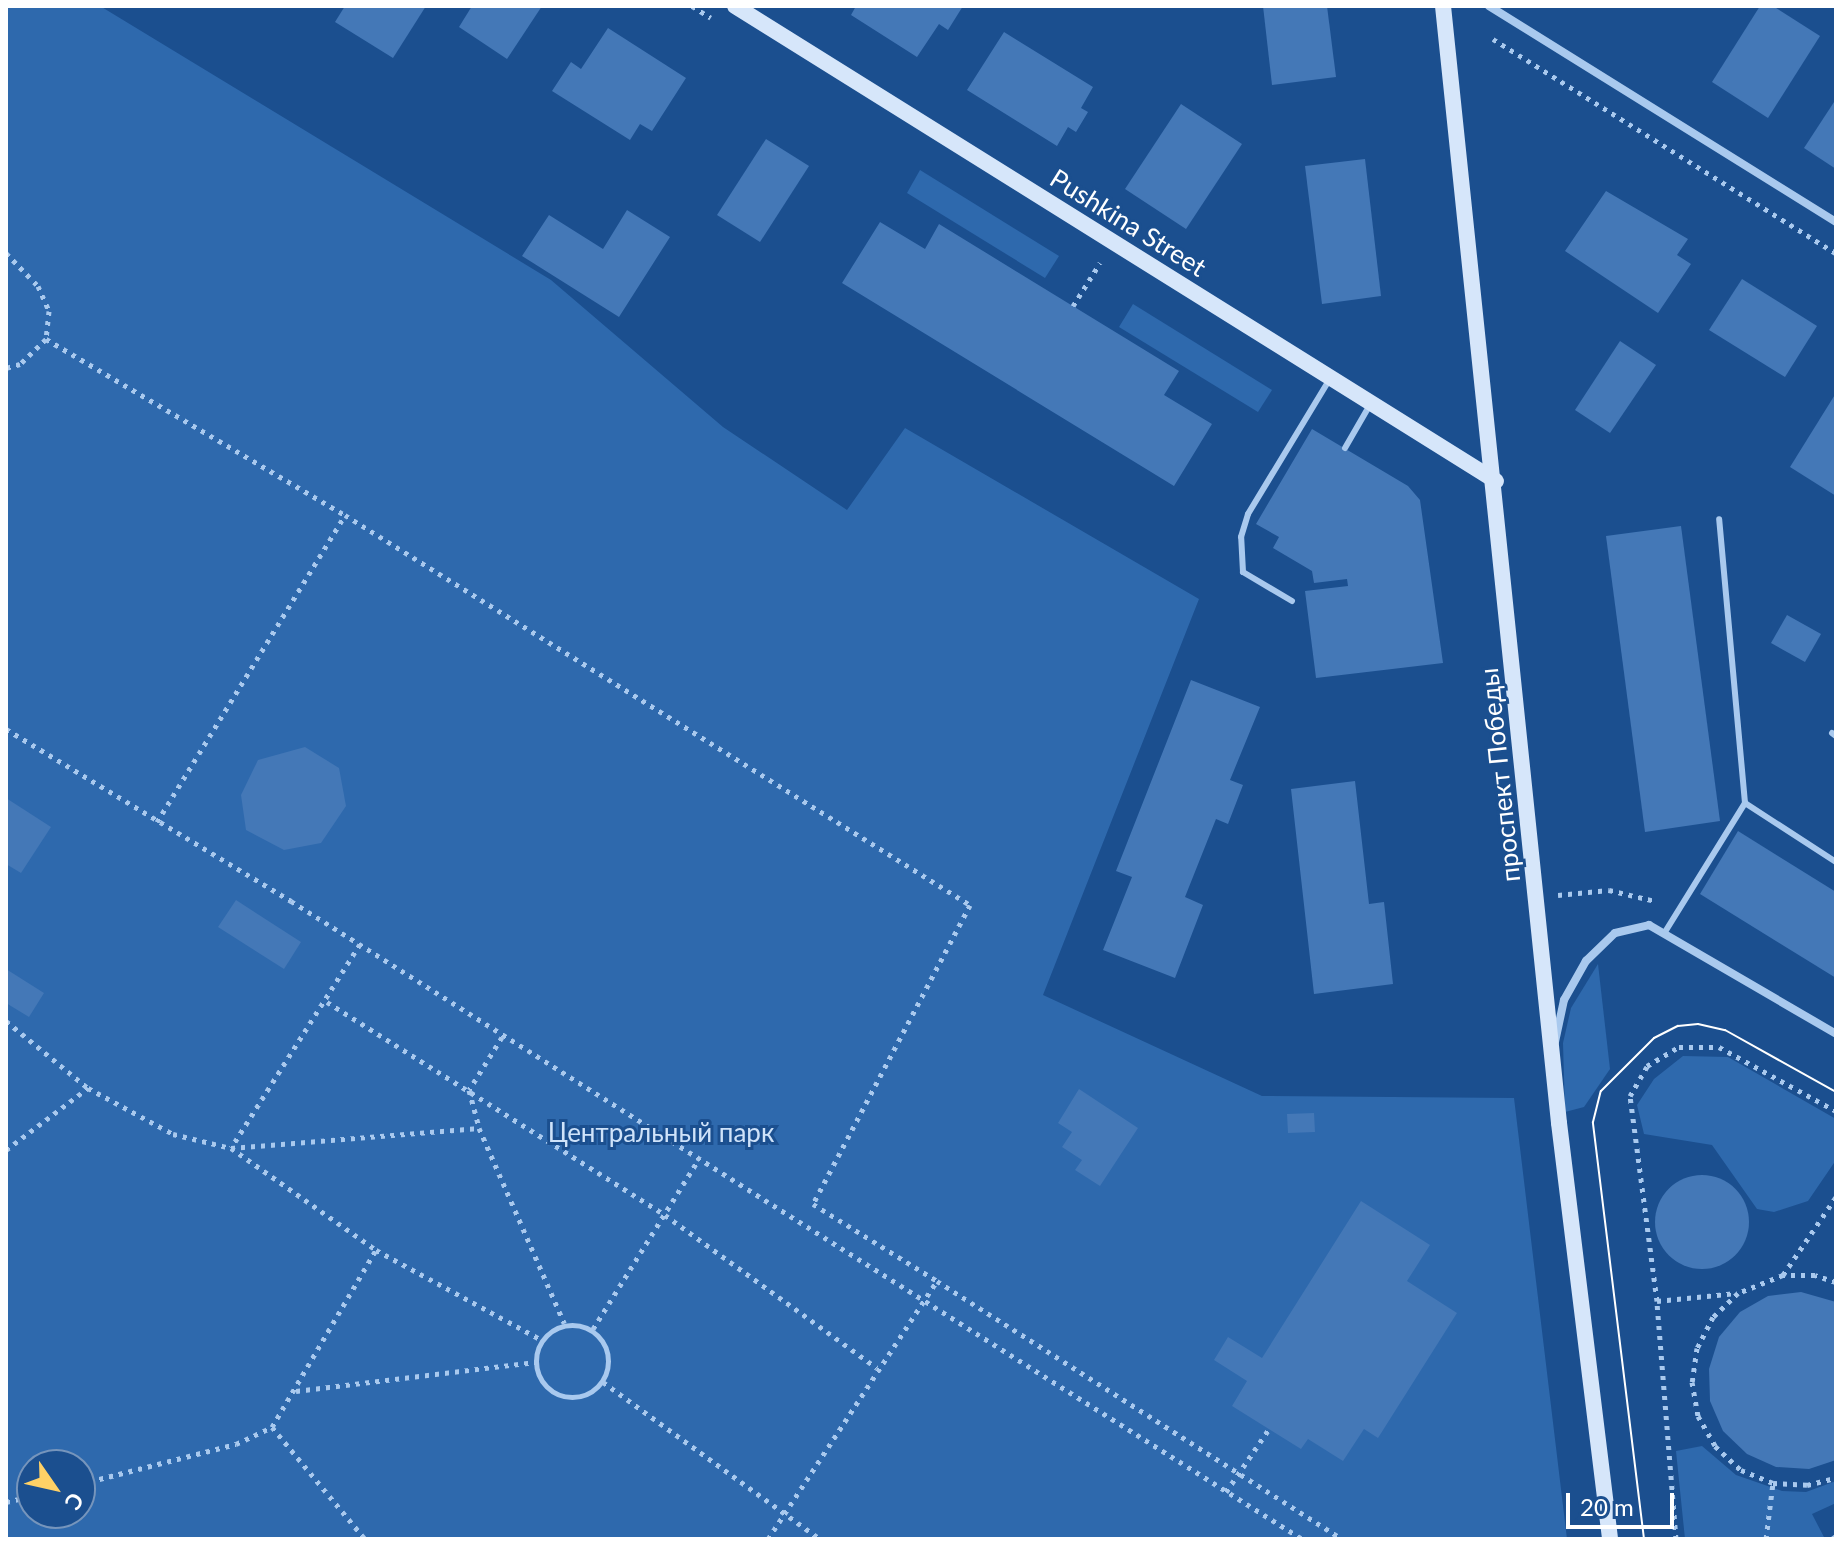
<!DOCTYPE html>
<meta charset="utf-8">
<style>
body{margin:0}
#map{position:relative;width:1842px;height:1545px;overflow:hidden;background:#1b4f8f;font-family:Lato,sans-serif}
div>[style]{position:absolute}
.green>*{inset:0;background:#2e69ad}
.building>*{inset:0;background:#4478b7}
.round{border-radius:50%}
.path>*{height:5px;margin-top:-2.5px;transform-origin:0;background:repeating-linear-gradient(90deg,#a9c9ee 0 4px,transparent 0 10px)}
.path>.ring{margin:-2.5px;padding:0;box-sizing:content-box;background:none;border:5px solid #a9c9ee;border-radius:50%}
.lane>*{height:6px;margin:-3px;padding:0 3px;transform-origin:3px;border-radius:3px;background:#a9c9ee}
.street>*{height:8px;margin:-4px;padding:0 4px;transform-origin:4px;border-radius:4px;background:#a9c9ee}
.secondary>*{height:16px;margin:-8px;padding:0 8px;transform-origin:8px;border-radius:8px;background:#d6e6fa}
.tram>*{height:2px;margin:-1px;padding:0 1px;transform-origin:1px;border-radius:1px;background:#fff}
span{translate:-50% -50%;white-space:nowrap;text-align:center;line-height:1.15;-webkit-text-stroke:6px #1b4f8f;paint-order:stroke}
.street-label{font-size:26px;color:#fff}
.park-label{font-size:26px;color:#cfe3fa}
.frame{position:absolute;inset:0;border:8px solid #fff;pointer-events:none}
.north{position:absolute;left:16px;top:1449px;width:80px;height:80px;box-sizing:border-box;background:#1b4f8f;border:2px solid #7695bc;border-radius:50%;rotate:124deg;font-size:22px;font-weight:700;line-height:32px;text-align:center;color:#fff}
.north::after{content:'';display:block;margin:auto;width:28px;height:36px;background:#ffd166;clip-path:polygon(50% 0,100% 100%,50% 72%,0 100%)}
.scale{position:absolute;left:1566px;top:1493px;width:108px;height:36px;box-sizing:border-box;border:4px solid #fff;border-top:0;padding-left:10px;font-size:24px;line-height:28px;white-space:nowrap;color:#fff;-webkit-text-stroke:6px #1b4f8f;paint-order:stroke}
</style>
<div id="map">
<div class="green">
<i style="clip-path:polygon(evenodd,6px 6px,100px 6px,551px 280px,723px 427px,847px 510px,905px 428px,1199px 599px,1043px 995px,1262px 1096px,1514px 1098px,1567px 1539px,6px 1539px,6px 6px,32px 1465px,80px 1465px,80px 1513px,32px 1513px,32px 1465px)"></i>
<i style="clip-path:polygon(920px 170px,1059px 256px,1045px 278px,907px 193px)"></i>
<i style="clip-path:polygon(1133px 304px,1272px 390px,1258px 412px,1119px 327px)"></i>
<i style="clip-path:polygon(1598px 964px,1610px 1069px,1584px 1107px,1565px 1112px,1563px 1043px,1571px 1008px)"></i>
<i style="clip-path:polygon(1683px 1056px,1728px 1057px,1836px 1119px,1836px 1160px,1808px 1201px,1774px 1212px,1757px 1209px,1712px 1145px,1644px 1134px,1637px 1105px,1654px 1079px)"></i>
<i style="clip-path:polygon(1702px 1446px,1736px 1475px,1782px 1491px,1806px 1492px,1836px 1481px,1836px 1503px,1812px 1514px,1825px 1539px,1685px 1539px,1676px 1451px)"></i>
</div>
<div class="building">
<i style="clip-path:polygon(345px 6px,426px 6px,393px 58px,335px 22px)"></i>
<i style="clip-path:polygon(472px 6px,542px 6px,507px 59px,459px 27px)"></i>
<i style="clip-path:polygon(856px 6px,963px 6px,948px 30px,939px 24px,917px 57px,851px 15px)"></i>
<i style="clip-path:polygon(1263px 6px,1327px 6px,1336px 77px,1272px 85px)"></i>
<i style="clip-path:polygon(1760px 6px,1773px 6px,1820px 36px,1768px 118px,1712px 82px)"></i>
<i style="clip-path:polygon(608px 28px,686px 78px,652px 131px,640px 124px,630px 140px,552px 91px,571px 62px,581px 69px)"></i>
<i style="clip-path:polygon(1004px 32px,1093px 87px,1081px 108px,1088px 112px,1076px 132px,1068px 127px,1057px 146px,967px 90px)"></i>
<i style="clip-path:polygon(1836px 99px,1836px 169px,1804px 148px)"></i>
<i style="clip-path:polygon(1181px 104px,1242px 144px,1186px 229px,1125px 189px)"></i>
<i style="clip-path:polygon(766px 139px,809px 166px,760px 242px,717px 215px)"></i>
<i style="clip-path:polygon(1365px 159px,1381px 296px,1322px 304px,1305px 166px)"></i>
<i style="clip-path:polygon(1606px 191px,1688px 239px,1677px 255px,1691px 264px,1658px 313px,1565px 251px)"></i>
<i style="clip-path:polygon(627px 210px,670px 237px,619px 317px,522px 256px,549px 215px,603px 249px)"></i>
<i style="clip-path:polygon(880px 222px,925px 249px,939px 224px,1179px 371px,1164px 395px,1212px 424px,1174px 486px,842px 283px)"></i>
<i style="clip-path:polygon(1742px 279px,1817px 326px,1785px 377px,1709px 330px)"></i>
<i style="clip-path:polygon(1620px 341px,1656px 365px,1610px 433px,1575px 410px)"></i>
<i style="clip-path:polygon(1836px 393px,1836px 496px,1790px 467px)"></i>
<i style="clip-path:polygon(1312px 429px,1408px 486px,1420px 500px,1443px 663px,1316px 678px,1305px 591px,1348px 586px,1347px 579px,1314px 583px,1312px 571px,1273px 548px,1279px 537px,1256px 524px)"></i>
<i style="clip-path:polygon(1681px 526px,1720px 821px,1645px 832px,1606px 536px)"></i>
<i style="clip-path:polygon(1787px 615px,1821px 634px,1805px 662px,1771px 643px)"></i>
<i style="clip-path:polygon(1191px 680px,1260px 707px,1230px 780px,1243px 785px,1228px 824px,1216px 819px,1185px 897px,1203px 905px,1175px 978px,1103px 950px,1132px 877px,1116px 871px)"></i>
<i style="clip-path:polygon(305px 747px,339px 768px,346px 806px,321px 843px,284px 850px,246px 830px,241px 795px,258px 760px)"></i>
<i style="clip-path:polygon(1355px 781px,1369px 904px,1384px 902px,1393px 984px,1314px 994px,1291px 789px)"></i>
<i style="clip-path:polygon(6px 798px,51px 827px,21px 873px,6px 864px)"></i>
<i style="clip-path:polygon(1738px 831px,1836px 892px,1836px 978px,1700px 894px)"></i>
<i style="clip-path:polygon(236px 900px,301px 942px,284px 969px,218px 927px)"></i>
<i style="clip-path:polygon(6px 969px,44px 993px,29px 1017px,6px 1003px)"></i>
<i style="clip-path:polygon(1079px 1089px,1138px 1128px,1100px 1186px,1075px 1170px,1082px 1160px,1062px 1147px,1072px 1132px,1058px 1123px)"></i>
<i style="clip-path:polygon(1314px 1113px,1315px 1132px,1288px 1133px,1287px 1114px)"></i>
<i class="round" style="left:1655px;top:1175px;width:94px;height:94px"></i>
<i style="clip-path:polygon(1361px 1201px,1430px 1245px,1407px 1281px,1457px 1313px,1378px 1438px,1364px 1429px,1343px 1461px,1308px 1439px,1301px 1449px,1232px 1406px,1247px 1381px,1214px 1360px,1228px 1337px,1262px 1358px)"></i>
<i style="clip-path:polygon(1801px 1292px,1836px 1302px,1836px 1460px,1809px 1469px,1776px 1467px,1747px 1454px,1723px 1431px,1710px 1401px,1709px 1369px,1719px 1337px,1740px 1312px,1768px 1296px)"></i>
</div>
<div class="path">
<i style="left:692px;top:6px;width:22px;rotate:32deg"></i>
<i style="left:1493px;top:39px;width:404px;rotate:32deg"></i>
<i style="left:6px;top:253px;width:46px;rotate:45.9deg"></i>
<i style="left:38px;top:286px;width:27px;rotate:66deg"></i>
<i style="left:49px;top:311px;width:28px;rotate:96deg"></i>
<i style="left:46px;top:339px;width:36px;rotate:136deg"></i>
<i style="left:20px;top:364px;width:15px;rotate:164deg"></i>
<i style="left:1073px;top:306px;width:51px;rotate:-57.9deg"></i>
<i style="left:46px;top:339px;width:347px;rotate:30.5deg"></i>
<i style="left:345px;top:515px;width:737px;rotate:31.96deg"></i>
<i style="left:970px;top:905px;width:338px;rotate:117.7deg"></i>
<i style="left:813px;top:1204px;width:146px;rotate:31.8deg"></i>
<i style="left:6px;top:729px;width:333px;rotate:31.1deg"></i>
<i style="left:291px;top:901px;width:1195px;rotate:32.25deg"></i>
<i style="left:157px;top:822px;width:360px;rotate:-58.5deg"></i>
<i style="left:1558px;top:895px;width:51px;rotate:-5.6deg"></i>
<i style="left:1609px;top:890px;width:47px;rotate:13.4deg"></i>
<i style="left:360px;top:944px;width:241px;rotate:122.3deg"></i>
<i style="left:231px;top:1148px;width:177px;rotate:35.1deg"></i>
<i style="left:376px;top:1250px;width:187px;rotate:28.5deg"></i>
<i style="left:327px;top:1002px;width:400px;rotate:32.2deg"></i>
<i style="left:665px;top:1215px;width:261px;rotate:35.8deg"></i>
<i style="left:6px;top:1021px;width:106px;rotate:39.3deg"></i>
<i style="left:88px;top:1088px;width:97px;rotate:28.4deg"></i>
<i style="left:173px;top:1134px;width:60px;rotate:13.6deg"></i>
<i style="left:231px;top:1148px;width:249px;rotate:-4.6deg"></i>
<i style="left:502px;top:1037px;width:62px;rotate:121.9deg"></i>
<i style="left:469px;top:1090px;width:39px;rotate:75deg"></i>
<i style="left:479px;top:1128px;width:213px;rotate:66.4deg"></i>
<i style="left:6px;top:1150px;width:103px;rotate:-37.1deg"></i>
<i style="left:1783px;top:1275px;width:94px;rotate:-55.8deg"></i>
<i style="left:1836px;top:1282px;width:22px;rotate:-162deg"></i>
<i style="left:1815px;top:1275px;width:32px;rotate:180deg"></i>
<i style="left:1783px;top:1275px;width:48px;rotate:158.2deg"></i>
<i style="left:1738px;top:1293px;width:35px;rotate:136deg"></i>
<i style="left:1713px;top:1317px;width:35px;rotate:117deg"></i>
<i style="left:1697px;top:1348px;width:34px;rotate:98deg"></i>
<i style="left:1692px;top:1382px;width:35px;rotate:80deg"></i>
<i style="left:1698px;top:1416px;width:34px;rotate:60deg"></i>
<i style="left:1715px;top:1446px;width:35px;rotate:43deg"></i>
<i style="left:1741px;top:1470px;width:35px;rotate:22deg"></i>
<i style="left:1773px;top:1483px;width:34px;rotate:3deg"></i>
<i style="left:1807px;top:1485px;width:30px;rotate:-14deg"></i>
<i style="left:1657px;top:1301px;width:80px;rotate:-5.7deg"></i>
<i class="ring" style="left:536px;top:1325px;width:67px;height:67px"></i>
<i style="left:593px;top:1329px;width:199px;rotate:-58.1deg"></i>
<i style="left:603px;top:1382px;width:268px;rotate:35.9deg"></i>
<i style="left:296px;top:1391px;width:242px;rotate:-6.9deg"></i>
<i style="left:272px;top:1427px;width:146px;rotate:50.3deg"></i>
<i style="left:80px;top:1484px;width:161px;rotate:-14.4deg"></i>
<i style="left:236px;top:1444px;width:40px;rotate:-25deg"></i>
<i style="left:272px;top:1427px;width:205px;rotate:-59.6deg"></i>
<i style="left:1226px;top:1492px;width:76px;rotate:-55.7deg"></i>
<i style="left:6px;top:1502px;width:27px;rotate:-13deg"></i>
<i style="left:768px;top:1539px;width:308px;rotate:-56.8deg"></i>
<i style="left:937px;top:1281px;width:480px;rotate:32.5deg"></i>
<i style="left:1676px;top:1539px;width:239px;rotate:-94.6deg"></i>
<i style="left:1657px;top:1301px;width:207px;rotate:-97.5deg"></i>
<i style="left:1630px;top:1096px;width:34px;rotate:-60deg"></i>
<i style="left:1647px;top:1066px;width:37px;rotate:-31deg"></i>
<i style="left:1679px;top:1047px;width:40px"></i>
<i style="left:1719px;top:1047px;width:133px;rotate:28.7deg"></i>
<i style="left:1766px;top:1539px;width:56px;rotate:-82.9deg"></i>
<i style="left:1832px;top:1539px;width:5px;rotate:-37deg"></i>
</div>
<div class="lane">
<i style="left:1345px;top:448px;width:52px;rotate:-60deg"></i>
<i style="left:1292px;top:601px;width:57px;rotate:-149.4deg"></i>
<i style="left:1243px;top:572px;width:35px;rotate:-93deg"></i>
<i style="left:1241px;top:537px;width:24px;rotate:-73deg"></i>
<i style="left:1248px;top:514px;width:157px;rotate:-58.8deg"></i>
<i style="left:1832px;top:733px;width:5px;rotate:37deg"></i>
<i style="left:1745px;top:803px;width:108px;rotate:33deg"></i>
<i style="left:1665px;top:932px;width:152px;rotate:-58.2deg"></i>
<i style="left:1745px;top:803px;width:285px;rotate:-95.2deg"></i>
</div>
<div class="street">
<i style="left:1489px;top:6px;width:409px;rotate:31.9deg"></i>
<i style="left:1555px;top:1042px;width:43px;rotate:-77.9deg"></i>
<i style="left:1564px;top:1000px;width:45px;rotate:-60.6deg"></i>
<i style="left:1586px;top:961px;width:40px;rotate:-44deg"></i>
<i style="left:1615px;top:933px;width:35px;rotate:-13deg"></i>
<i style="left:1649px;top:925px;width:216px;rotate:30.2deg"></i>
</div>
<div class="secondary">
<i style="left:735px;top:6px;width:897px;rotate:31.97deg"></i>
<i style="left:1443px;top:6px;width:1123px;rotate:84.07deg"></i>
<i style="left:1559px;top:1123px;width:419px;rotate:83deg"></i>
</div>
<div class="tram">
<i style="left:1644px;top:1539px;width:420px;rotate:-97deg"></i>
<i style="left:1593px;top:1122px;width:32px;rotate:-76deg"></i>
<i style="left:1601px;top:1091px;width:75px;rotate:-45deg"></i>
<i style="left:1654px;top:1038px;width:27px;rotate:-27deg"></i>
<i style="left:1678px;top:1026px;width:20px;rotate:-6deg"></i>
<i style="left:1698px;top:1024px;width:28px;rotate:13deg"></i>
<i style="left:1725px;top:1030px;width:127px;rotate:29.2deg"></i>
</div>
<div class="street-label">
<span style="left:1128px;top:223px;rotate:32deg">Pushkina Street</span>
<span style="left:1500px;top:775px;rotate:-96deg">проспект Победы</span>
</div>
<div class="park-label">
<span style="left:661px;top:1133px">Центральный парк</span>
</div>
<div class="frame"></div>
<div class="north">С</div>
<div class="scale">20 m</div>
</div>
